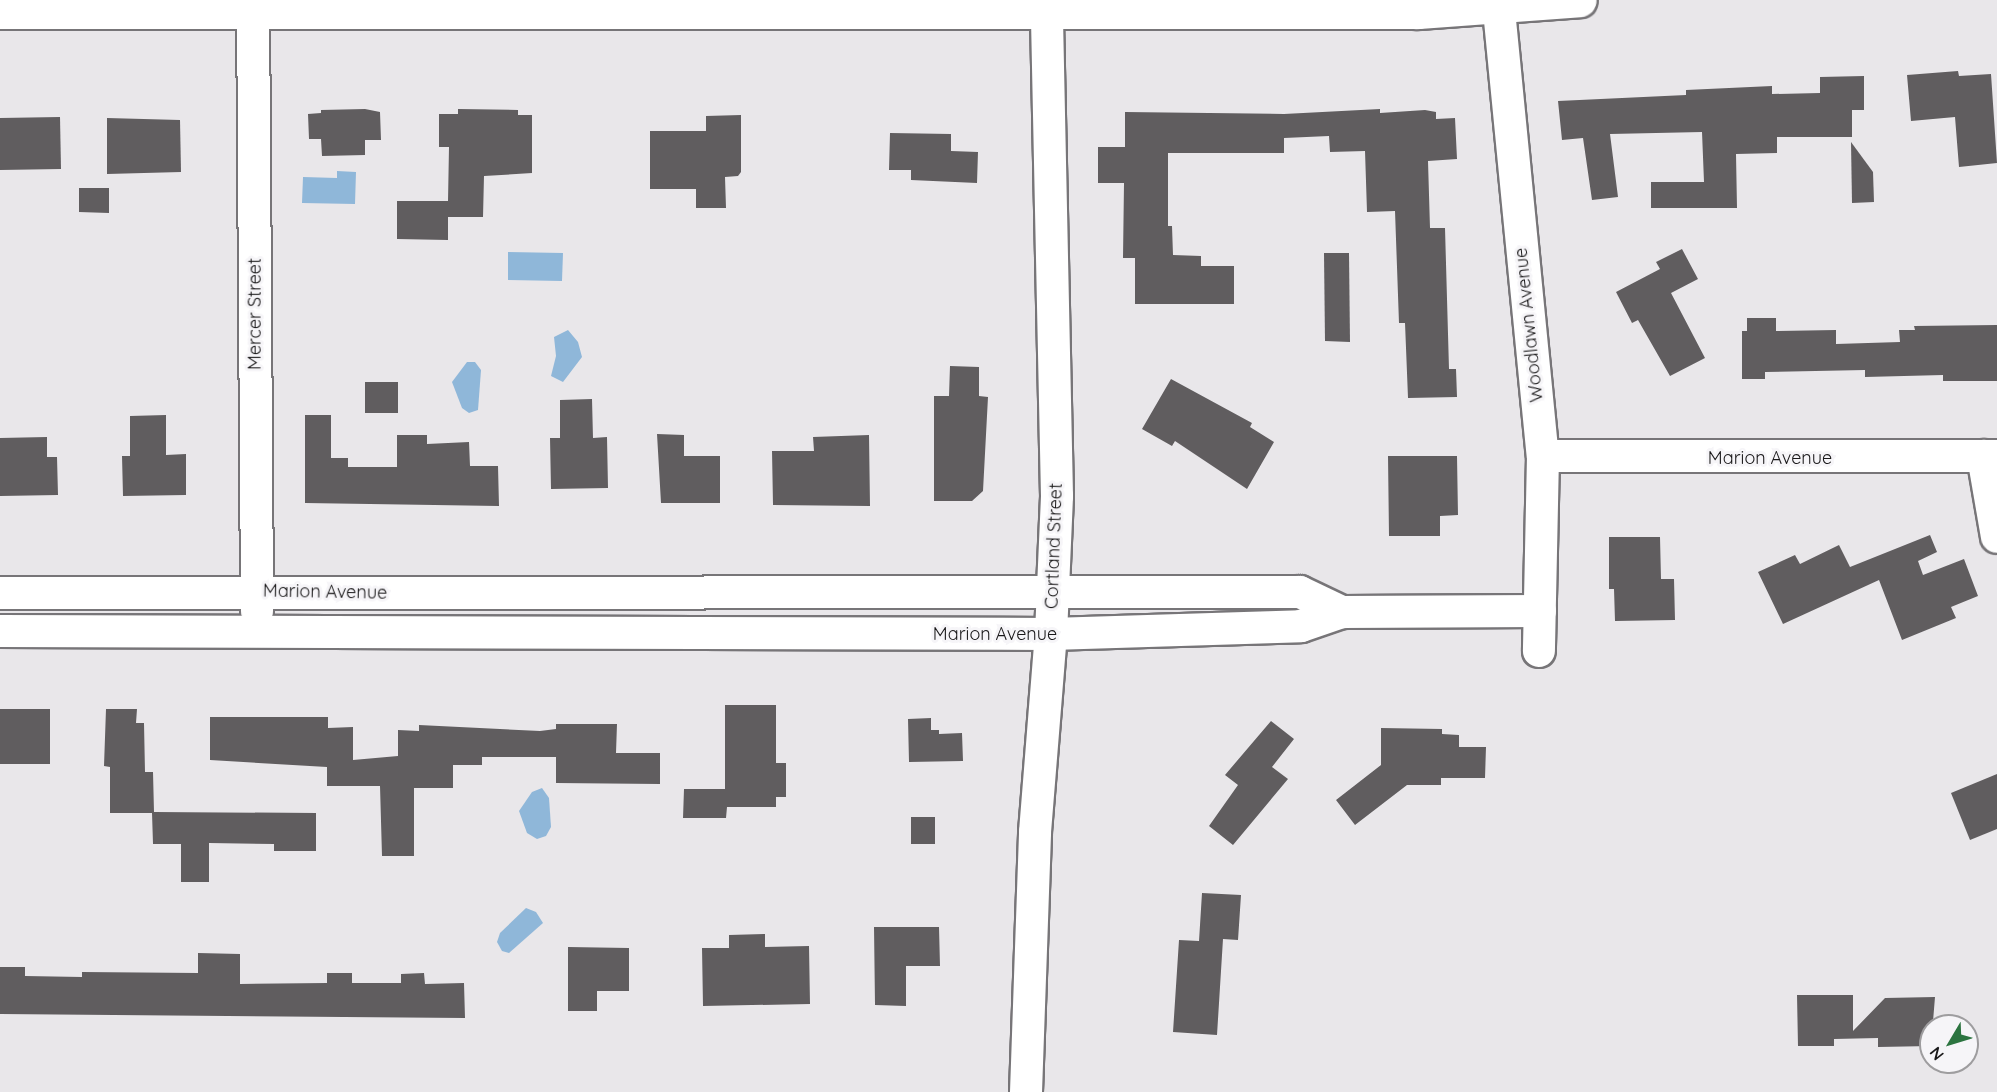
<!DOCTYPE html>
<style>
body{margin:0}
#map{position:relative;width:1997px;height:1092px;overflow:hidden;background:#e9e7ea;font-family:Quicksand,sans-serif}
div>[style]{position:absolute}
.water>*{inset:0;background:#8fb7d9}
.building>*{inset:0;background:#605d5f}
.roads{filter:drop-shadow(2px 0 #777578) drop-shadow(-2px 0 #777578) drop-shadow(0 2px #777578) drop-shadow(0 -2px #777578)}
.minor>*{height:32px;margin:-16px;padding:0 16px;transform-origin:16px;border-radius:16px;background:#fff}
.tertiary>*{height:33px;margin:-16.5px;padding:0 16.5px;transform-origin:16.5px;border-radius:16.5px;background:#fff}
span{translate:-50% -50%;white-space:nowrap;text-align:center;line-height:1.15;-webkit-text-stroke:6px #f6f5f8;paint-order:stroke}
.street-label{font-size:18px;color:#191819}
.north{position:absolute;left:1919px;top:1014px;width:60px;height:60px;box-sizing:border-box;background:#f6f5f8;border:2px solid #9e9d9f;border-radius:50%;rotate:232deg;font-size:16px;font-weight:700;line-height:24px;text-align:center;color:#191819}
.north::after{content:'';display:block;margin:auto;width:21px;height:27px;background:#2c7440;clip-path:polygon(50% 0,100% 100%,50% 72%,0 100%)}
</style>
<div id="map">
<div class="water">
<i style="clip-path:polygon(337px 171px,356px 172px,355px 204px,302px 203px,303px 177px,337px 178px)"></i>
<i style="clip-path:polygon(508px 252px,563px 253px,562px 281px,508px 280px)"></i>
<i style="clip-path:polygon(568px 330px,578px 342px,582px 357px,563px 382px,551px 376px,556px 356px,554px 337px)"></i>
<i style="clip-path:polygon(467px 362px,475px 362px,481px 370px,478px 410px,469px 413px,462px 408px,452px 382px)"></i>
<i style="clip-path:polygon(542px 788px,549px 798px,551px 827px,546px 836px,537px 839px,527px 833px,519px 811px,532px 792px)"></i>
<i style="clip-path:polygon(526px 908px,536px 912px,543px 923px,509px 953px,502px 951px,497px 942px,500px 933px)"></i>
</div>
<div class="building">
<i style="clip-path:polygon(1958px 71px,1959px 76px,1991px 74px,1997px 163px,1959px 167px,1955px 117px,1911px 121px,1907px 75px)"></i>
<i style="clip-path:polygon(1864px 76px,1864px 110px,1852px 110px,1852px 137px,1777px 137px,1777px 153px,1736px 154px,1737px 208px,1651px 208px,1651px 182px,1704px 182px,1702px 132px,1610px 134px,1618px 197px,1592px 200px,1583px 138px,1562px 140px,1558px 101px,1686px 95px,1686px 90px,1772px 86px,1772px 94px,1820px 93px,1820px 77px)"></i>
<i style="clip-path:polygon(365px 109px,380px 112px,381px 140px,365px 140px,365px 155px,322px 156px,321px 139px,309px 139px,308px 114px,321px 113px,321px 110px)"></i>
<i style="clip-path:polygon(458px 109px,518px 110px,518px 115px,532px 115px,532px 173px,484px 176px,483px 217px,448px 217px,448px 240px,397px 239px,397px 201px,448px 201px,449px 147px,439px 147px,439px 114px,458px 114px)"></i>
<i style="clip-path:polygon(1380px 109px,1380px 113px,1425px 110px,1436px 112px,1436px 119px,1455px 118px,1457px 159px,1428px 161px,1430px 228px,1445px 228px,1449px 369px,1456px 369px,1457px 397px,1408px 398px,1405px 323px,1399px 323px,1395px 211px,1367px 212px,1365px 151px,1330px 152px,1329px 136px,1284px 138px,1284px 153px,1168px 153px,1168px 226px,1172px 226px,1173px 255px,1201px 256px,1201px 266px,1234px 266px,1234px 304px,1135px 304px,1135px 258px,1123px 258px,1124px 183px,1098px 183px,1098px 147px,1125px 147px,1125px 112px,1284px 114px)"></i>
<i style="clip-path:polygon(741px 115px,741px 172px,738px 176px,725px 177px,726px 208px,696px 208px,696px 189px,650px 189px,650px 131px,706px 131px,706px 116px)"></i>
<i style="clip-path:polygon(60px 117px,61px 169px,0 170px,0 118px)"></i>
<i style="clip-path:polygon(107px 118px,180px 120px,181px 172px,107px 174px)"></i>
<i style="clip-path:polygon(890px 133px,951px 134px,951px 151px,978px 152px,977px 183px,911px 180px,911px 170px,889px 170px)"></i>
<i style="clip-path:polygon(1851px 142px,1873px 172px,1874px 202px,1852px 203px)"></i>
<i style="clip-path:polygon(79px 188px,109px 188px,109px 213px,79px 212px)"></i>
<i style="clip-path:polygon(1682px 249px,1698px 279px,1671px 293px,1705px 358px,1670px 376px,1638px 320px,1632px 323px,1616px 292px,1660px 269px,1656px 262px)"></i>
<i style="clip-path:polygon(1324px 253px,1349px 253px,1350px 342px,1325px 341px)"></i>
<i style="clip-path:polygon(1747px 318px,1776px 318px,1776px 331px,1836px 330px,1836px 344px,1900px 342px,1899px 330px,1915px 330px,1914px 326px,1997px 325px,1997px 381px,1943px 381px,1943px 375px,1865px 377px,1865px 370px,1765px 372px,1765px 379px,1742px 379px,1742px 331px,1747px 331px)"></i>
<i style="clip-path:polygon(950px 366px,979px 367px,979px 396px,988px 397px,983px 491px,972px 501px,934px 501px,934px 396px,949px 396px)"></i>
<i style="clip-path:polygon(1171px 379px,1252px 423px,1250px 427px,1274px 442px,1247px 489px,1175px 441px,1172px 446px,1142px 429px)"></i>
<i style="clip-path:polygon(365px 382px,398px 382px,398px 413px,365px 413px)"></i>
<i style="clip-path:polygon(592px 399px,593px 438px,607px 437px,608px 488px,551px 489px,550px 438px,560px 438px,560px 400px)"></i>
<i style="clip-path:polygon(166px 415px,166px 455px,186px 454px,186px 495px,123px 496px,122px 456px,130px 456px,130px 416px)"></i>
<i style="clip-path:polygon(305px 415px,331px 415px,331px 458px,348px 458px,348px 467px,397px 467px,397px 435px,427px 435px,427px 444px,469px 442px,470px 466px,498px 466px,499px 506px,305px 503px)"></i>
<i style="clip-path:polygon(657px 434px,684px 435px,684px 456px,720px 456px,720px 503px,661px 503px)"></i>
<i style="clip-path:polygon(869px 435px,870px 506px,773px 505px,772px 451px,814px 451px,813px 437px)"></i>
<i style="clip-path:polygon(47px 437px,47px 457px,57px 457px,58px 495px,0 496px,0 438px)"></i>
<i style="clip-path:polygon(1388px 456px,1457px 456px,1458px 515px,1440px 516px,1440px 536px,1389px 536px)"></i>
<i style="clip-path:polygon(1930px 535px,1937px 552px,1918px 561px,1923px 575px,1964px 559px,1978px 596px,1951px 607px,1956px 618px,1902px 640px,1879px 580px,1783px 624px,1758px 572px,1795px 555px,1800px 564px,1839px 545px,1850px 567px)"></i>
<i style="clip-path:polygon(1609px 537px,1660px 537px,1661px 579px,1674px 579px,1675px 620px,1615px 621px,1614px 589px,1609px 589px)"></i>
<i style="clip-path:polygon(725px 705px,776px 705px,776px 763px,786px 763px,786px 797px,776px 797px,776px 807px,727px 807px,726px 818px,683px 818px,684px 789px,725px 789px)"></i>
<i style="clip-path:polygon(0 709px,50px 709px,50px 764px,0 764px)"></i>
<i style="clip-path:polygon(106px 709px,137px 709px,136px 723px,144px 723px,145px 772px,153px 772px,154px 812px,316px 813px,316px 851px,274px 851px,274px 844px,209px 843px,209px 882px,181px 882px,181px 844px,153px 844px,152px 813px,110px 813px,110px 767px,104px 766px)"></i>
<i style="clip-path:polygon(210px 717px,328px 717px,328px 728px,353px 727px,353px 760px,398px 756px,398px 730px,419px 731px,419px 725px,540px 731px,556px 729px,556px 724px,617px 724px,616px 753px,660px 753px,660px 784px,556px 783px,556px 757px,482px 757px,482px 765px,453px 765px,453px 788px,414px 788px,414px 856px,382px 856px,380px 786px,327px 786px,327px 767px,210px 760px)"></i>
<i style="clip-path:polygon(931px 718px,931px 730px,939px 730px,939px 734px,962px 733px,963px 761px,909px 762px,908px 719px)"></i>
<i style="clip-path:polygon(1271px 721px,1294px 739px,1272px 767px,1288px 779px,1233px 845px,1209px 826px,1238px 785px,1225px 775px)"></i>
<i style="clip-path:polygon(1381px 728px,1442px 729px,1442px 734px,1459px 735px,1459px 747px,1486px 747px,1485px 778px,1441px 778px,1441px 785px,1407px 785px,1355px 825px,1336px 800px,1381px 765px)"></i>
<i style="clip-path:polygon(1997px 774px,1997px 829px,1970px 840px,1951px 793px)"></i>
<i style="clip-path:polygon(911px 817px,935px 817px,935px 844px,911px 844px)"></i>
<i style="clip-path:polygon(1202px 893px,1241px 895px,1238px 940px,1223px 939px,1217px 1035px,1173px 1032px,1179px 940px,1199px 941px)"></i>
<i style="clip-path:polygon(874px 927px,939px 927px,940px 966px,906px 966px,906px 1006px,875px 1005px)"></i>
<i style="clip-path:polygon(765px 934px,765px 947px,809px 946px,810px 1004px,703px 1006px,702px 948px,729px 948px,729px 935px)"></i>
<i style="clip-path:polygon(568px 947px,629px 948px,629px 991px,597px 991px,597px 1011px,568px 1011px)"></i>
<i style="clip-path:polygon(198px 953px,240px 954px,240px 984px,327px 983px,327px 973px,352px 973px,352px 983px,401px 983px,401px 974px,424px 973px,425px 984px,464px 983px,465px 1018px,0 1014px,0 967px,25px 967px,25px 976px,82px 977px,82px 972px,198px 973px)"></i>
<i style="clip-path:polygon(1797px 995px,1853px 995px,1853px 1031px,1885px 998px,1935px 997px,1931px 1046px,1878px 1047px,1878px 1038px,1834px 1039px,1834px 1046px,1798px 1046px)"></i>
</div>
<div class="roads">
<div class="minor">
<i style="left:253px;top:0;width:611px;rotate:89.62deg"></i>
<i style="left:1498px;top:0;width:458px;rotate:84.4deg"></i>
<i style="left:1543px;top:456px;width:195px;rotate:91.2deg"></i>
<i style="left:1543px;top:456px;width:454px"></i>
<i style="left:1983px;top:456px;width:82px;rotate:80.2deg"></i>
<i style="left:0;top:593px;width:1300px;rotate:-0.04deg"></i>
<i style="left:1300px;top:592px;width:47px;rotate:25.5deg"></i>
<i style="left:0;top:631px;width:1051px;rotate:0.16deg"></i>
<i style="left:1051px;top:634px;width:250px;rotate:-1.8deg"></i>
<i style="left:1301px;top:626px;width:43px;rotate:-18.9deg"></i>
<i style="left:1342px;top:612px;width:198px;rotate:-0.3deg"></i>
<i style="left:1026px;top:1092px;width:260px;rotate:-88deg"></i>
<i style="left:1035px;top:832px;width:199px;rotate:-85.4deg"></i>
<i style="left:1051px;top:634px;width:138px;rotate:-87.5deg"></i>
<i style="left:1057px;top:496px;width:496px;rotate:-91.2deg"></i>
</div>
<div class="tertiary">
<i style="left:0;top:12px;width:1418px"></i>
<i style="left:1418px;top:12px;width:162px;rotate:-4.2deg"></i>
</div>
</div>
<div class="street-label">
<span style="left:255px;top:314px;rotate:-90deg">Mercer Street</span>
<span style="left:1529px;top:325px;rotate:-96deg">Woodlawn Avenue</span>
<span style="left:1770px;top:458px">Marion Avenue</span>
<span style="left:1054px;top:546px;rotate:-88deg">Cortland Street</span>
<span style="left:325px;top:592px;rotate:1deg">Marion Avenue</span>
<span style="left:995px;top:634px">Marion Avenue</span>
</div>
<div class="north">N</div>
</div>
